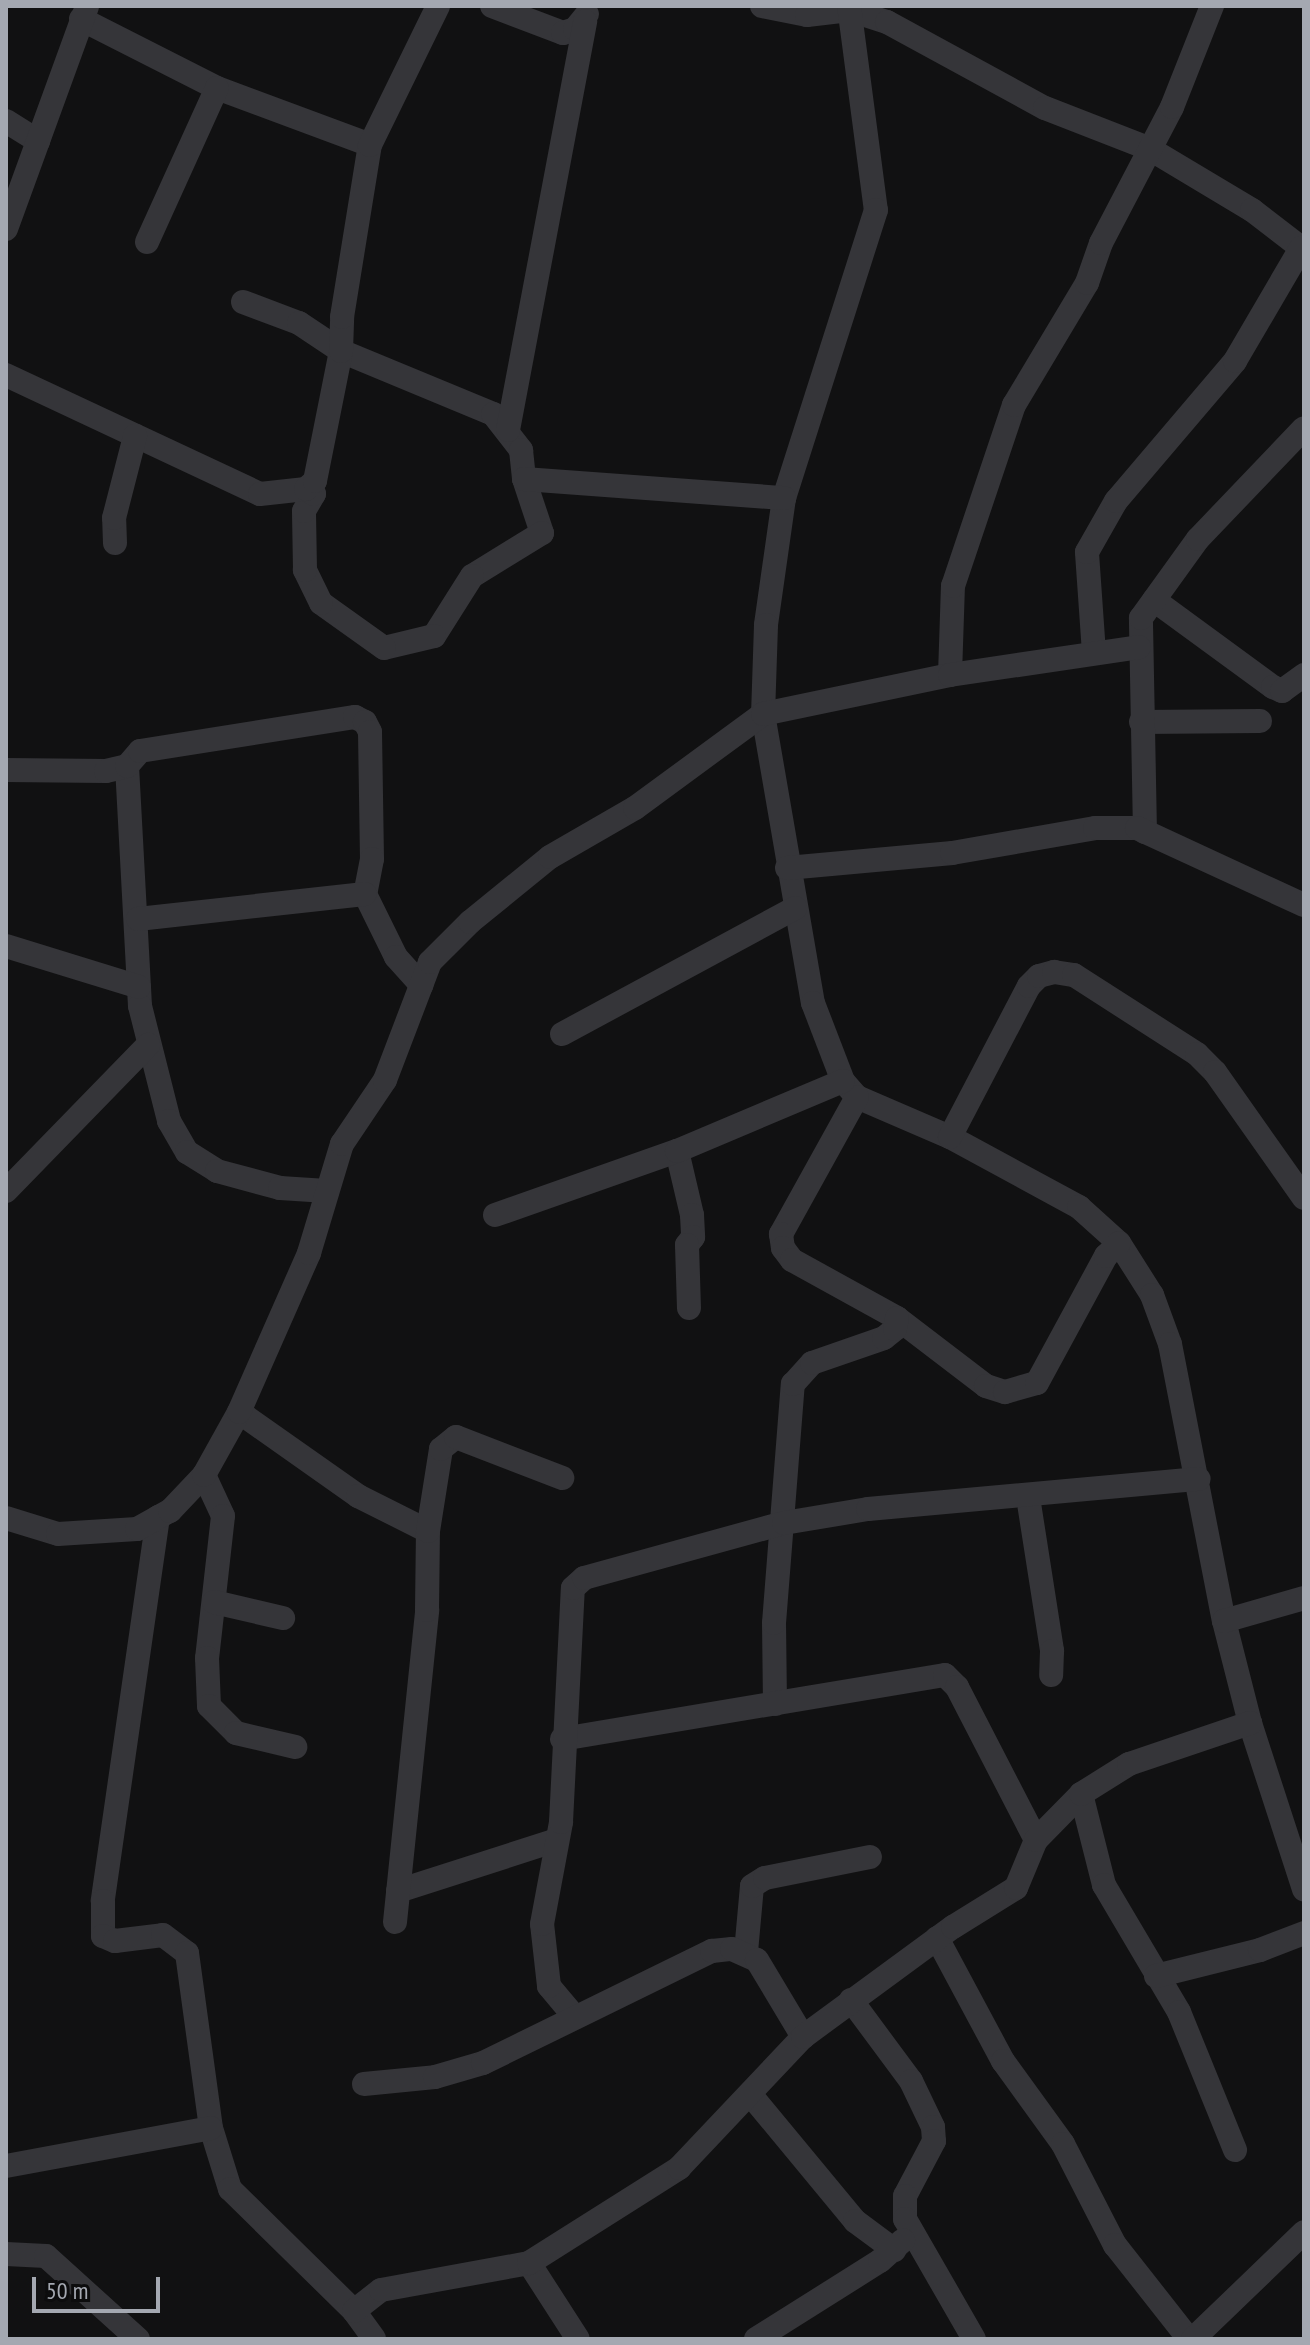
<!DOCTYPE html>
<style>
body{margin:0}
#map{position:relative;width:1310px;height:2345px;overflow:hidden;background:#111112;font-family:"PT Sans Narrow",sans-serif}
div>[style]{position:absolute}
.minor>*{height:24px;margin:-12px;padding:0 12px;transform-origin:12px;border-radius:12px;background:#353539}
span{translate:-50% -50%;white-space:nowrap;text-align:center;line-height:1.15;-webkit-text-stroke:8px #0c0c0d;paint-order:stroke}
.frame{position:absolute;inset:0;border:8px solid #a4a8b1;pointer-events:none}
.scale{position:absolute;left:32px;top:2277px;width:128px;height:36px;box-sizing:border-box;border:4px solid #a4a8b1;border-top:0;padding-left:10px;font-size:24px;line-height:28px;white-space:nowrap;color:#a4a8b1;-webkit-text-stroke:6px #0c0c0d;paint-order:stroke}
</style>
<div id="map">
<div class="minor">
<i style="left:492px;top:6px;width:76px;rotate:20.8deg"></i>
<i style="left:563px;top:33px;width:13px;rotate:-18deg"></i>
<i style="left:575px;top:29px;width:19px;rotate:-51deg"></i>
<i style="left:762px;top:6px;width:46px;rotate:11.3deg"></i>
<i style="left:807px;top:15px;width:43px;rotate:-6.6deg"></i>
<i style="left:850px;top:10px;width:39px;rotate:18deg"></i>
<i style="left:887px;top:22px;width:180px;rotate:28.6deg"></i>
<i style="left:1045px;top:108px;width:113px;rotate:21.3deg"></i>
<i style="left:1150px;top:149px;width:119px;rotate:30.9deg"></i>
<i style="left:1252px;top:210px;width:66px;rotate:37.6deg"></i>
<i style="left:849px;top:6px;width:206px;rotate:82.5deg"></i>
<i style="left:876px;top:210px;width:302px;rotate:107.7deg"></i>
<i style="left:784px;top:498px;width:128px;rotate:98.1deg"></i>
<i style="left:766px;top:625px;width:89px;rotate:91.9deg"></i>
<i style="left:763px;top:714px;width:293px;rotate:80.2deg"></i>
<i style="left:813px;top:1003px;width:84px;rotate:69deg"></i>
<i style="left:843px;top:1081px;width:21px;rotate:49deg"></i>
<i style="left:857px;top:1097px;width:101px;rotate:23.3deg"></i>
<i style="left:950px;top:1137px;width:147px;rotate:28.5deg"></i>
<i style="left:1079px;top:1207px;width:54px;rotate:42deg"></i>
<i style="left:1119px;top:1243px;width:62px;rotate:57.6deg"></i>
<i style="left:1152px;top:1295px;width:52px;rotate:69.8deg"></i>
<i style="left:1170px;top:1344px;width:282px;rotate:79deg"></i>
<i style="left:1224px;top:1621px;width:105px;rotate:75.7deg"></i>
<i style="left:1250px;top:1723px;width:175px;rotate:72deg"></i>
<i style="left:81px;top:19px;width:153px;rotate:26.9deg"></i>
<i style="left:217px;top:88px;width:163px;rotate:20.4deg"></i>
<i style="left:6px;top:121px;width:38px;rotate:32deg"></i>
<i style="left:6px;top:229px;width:237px;rotate:-70deg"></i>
<i style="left:147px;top:242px;width:169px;rotate:-65.6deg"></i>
<i style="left:243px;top:302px;width:60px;rotate:20.6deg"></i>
<i style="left:299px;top:323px;width:50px;rotate:33.7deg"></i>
<i style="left:341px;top:351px;width:165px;rotate:22.5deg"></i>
<i style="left:493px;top:414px;width:46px;rotate:52.1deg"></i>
<i style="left:521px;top:450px;width:29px;rotate:84deg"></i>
<i style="left:524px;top:479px;width:57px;rotate:71.6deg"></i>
<i style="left:542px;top:533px;width:82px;rotate:148.4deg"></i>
<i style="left:472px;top:576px;width:71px;rotate:122.3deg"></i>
<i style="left:434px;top:636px;width:51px;rotate:166.5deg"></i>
<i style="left:384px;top:648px;width:77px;rotate:-144.5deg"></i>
<i style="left:321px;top:603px;width:37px;rotate:-116deg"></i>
<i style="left:305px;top:570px;width:59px;rotate:-91deg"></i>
<i style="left:304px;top:511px;width:20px;rotate:-60deg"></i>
<i style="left:314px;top:494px;width:9px;rotate:-148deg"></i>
<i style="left:6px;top:375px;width:280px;rotate:25.1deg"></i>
<i style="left:260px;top:494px;width:46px;rotate:-6.2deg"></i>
<i style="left:306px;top:489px;width:12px;rotate:-42deg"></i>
<i style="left:315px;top:481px;width:133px;rotate:-78.7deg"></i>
<i style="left:341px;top:351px;width:34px;rotate:-88deg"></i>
<i style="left:342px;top:317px;width:174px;rotate:-80.8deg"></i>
<i style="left:370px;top:145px;width:155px;rotate:-63.9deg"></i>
<i style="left:508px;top:430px;width:416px;rotate:-79.3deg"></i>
<i style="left:524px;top:479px;width:261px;rotate:4.2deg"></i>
<i style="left:115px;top:543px;width:25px;rotate:-92deg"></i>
<i style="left:114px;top:518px;width:85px;rotate:-75.6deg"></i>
<i style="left:1154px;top:600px;width:147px;rotate:36.2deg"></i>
<i style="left:1273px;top:687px;width:10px;rotate:24deg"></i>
<i style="left:1282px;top:691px;width:27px;rotate:-36deg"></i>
<i style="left:1094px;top:653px;width:101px;rotate:-94deg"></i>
<i style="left:1087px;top:552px;width:59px;rotate:-60.4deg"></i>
<i style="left:1116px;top:501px;width:184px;rotate:-49.6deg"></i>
<i style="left:1235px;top:361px;width:131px;rotate:-59.7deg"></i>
<i style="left:950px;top:675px;width:89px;rotate:-88.1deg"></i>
<i style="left:953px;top:586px;width:191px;rotate:-71.4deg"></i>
<i style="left:1014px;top:405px;width:142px;rotate:-59.1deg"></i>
<i style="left:1087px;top:283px;width:42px;rotate:-70.7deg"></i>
<i style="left:1101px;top:243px;width:153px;rotate:-62.4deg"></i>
<i style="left:1172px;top:107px;width:109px;rotate:-68.4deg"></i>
<i style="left:1141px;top:722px;width:119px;rotate:-0.5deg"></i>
<i style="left:127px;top:766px;width:240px;rotate:86.9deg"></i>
<i style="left:140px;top:1006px;width:119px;rotate:75.8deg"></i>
<i style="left:169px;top:1121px;width:36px;rotate:60deg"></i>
<i style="left:187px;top:1152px;width:36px;rotate:32deg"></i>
<i style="left:217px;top:1171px;width:65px;rotate:15.1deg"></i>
<i style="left:280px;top:1188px;width:47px;rotate:3.7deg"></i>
<i style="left:6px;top:770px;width:100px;rotate:0.6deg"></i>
<i style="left:106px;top:771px;width:22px;rotate:-13deg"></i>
<i style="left:127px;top:766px;width:20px;rotate:-49deg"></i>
<i style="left:140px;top:751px;width:218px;rotate:-9deg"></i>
<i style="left:355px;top:717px;width:11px;rotate:27deg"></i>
<i style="left:365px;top:722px;width:11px;rotate:63deg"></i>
<i style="left:370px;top:732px;width:127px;rotate:89.1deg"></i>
<i style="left:372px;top:859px;width:36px;rotate:101deg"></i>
<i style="left:365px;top:894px;width:70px;rotate:63.8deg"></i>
<i style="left:396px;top:957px;width:38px;rotate:48deg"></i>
<i style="left:1145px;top:832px;width:214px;rotate:-91.1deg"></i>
<i style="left:1141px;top:618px;width:97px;rotate:-54.2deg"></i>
<i style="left:1198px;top:539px;width:153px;rotate:-46.3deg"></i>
<i style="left:787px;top:868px;width:166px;rotate:-5.2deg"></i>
<i style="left:952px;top:853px;width:145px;rotate:-9.9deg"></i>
<i style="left:1095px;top:828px;width:42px"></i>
<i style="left:1137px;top:828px;width:184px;rotate:24.8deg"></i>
<i style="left:138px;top:919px;width:228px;rotate:-6.3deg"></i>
<i style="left:6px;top:946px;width:139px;rotate:17.1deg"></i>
<i style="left:562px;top:1034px;width:265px;rotate:-28.4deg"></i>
<i style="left:857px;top:1097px;width:157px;rotate:119deg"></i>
<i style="left:781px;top:1234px;width:14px;rotate:82deg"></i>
<i style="left:783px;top:1248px;width:15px;rotate:53deg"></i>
<i style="left:792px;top:1260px;width:120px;rotate:28.9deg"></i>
<i style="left:897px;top:1318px;width:112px;rotate:37.4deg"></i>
<i style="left:986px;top:1386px;width:20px;rotate:18deg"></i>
<i style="left:1005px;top:1392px;width:33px;rotate:-16deg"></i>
<i style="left:1037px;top:1383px;width:145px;rotate:-61.5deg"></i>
<i style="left:1106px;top:1256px;width:18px;rotate:-45deg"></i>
<i style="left:950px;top:1137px;width:170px;rotate:-62.4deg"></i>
<i style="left:1029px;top:986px;width:14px;rotate:-45deg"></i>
<i style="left:1039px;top:976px;width:16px;rotate:-15deg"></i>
<i style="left:1054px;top:972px;width:20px;rotate:9deg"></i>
<i style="left:1074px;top:975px;width:146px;rotate:32.7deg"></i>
<i style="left:1197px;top:1054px;width:25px;rotate:45deg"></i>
<i style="left:1215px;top:1072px;width:154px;rotate:54.8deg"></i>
<i style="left:677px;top:1151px;width:66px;rotate:76.8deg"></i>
<i style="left:692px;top:1215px;width:22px;rotate:87deg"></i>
<i style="left:693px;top:1237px;width:10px;rotate:127deg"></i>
<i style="left:687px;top:1245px;width:63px;rotate:88.2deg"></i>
<i style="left:6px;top:1191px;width:204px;rotate:-45.8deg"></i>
<i style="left:495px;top:1215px;width:193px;rotate:-19.4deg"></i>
<i style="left:677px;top:1151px;width:180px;rotate:-22.9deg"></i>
<i style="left:239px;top:1412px;width:146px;rotate:35.2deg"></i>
<i style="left:358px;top:1496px;width:78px;rotate:26.6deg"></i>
<i style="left:204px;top:1475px;width:45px;rotate:65.1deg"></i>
<i style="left:223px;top:1516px;width:143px;rotate:96.4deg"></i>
<i style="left:207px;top:1658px;width:48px;rotate:87.6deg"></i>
<i style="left:209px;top:1706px;width:38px;rotate:45deg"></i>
<i style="left:236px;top:1733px;width:61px;rotate:13.3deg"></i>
<i style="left:1028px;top:1497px;width:156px;rotate:81.1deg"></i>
<i style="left:1052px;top:1651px;width:24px;rotate:92deg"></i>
<i style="left:158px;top:1517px;width:388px;rotate:98.2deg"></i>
<i style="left:103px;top:1901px;width:35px;rotate:90deg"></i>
<i style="left:103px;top:1936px;width:13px;rotate:23deg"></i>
<i style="left:115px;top:1941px;width:48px;rotate:-7.1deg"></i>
<i style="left:163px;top:1935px;width:30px;rotate:37deg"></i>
<i style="left:187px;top:1953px;width:177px;rotate:82.2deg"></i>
<i style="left:211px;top:2128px;width:64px;rotate:72.7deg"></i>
<i style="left:230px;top:2189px;width:174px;rotate:44.5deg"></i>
<i style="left:354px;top:2311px;width:34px;rotate:54deg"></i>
<i style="left:6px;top:1518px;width:54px;rotate:17.1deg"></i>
<i style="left:58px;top:1534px;width:79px;rotate:-3.6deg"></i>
<i style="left:137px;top:1529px;width:38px;rotate:-29deg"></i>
<i style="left:170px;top:1511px;width:50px;rotate:-46.6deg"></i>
<i style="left:204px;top:1475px;width:72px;rotate:-60.9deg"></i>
<i style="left:239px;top:1412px;width:174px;rotate:-66.2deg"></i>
<i style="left:309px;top:1253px;width:114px;rotate:-73.2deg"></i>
<i style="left:342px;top:1144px;width:77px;rotate:-56.1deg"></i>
<i style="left:385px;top:1080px;width:126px;rotate:-69.1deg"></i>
<i style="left:430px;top:962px;width:57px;rotate:-45deg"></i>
<i style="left:470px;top:922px;width:103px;rotate:-39.1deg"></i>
<i style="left:550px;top:857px;width:98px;rotate:-30deg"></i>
<i style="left:635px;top:808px;width:159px;rotate:-36.3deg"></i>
<i style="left:763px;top:714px;width:191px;rotate:-11.8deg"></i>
<i style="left:950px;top:675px;width:191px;rotate:-8.4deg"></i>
<i style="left:214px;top:1602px;width:71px;rotate:13.1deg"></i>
<i style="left:1224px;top:1621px;width:83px;rotate:-16deg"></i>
<i style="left:775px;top:1704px;width:81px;rotate:-90.7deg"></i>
<i style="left:774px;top:1623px;width:240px;rotate:-85.5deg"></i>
<i style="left:793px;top:1384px;width:28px;rotate:-48deg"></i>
<i style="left:812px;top:1363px;width:76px;rotate:-19.1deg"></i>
<i style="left:884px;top:1338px;width:14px;rotate:-39deg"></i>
<i style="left:895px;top:1329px;width:11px;rotate:-80deg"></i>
<i style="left:562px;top:1739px;width:388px;rotate:-9.5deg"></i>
<i style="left:945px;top:1675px;width:17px;rotate:45deg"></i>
<i style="left:957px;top:1687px;width:172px;rotate:62.7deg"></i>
<i style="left:1081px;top:1794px;width:94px;rotate:75.8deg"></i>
<i style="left:1104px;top:1885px;width:147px;rotate:59.4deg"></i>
<i style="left:1179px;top:2012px;width:149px;rotate:67.9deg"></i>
<i style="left:398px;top:1891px;width:167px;rotate:-17.8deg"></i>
<i style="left:395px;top:1922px;width:314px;rotate:-84.1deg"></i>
<i style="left:427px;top:1610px;width:79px;rotate:-89.3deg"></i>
<i style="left:428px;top:1531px;width:83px;rotate:-81deg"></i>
<i style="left:441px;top:1449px;width:19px;rotate:-39deg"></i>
<i style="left:456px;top:1437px;width:114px;rotate:21.1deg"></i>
<i style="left:937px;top:1938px;width:140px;rotate:61.8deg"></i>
<i style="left:1003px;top:2061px;width:102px;rotate:54.1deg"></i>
<i style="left:1063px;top:2144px;width:114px;rotate:62.8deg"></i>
<i style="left:1115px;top:2245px;width:120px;rotate:51.8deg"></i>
<i style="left:746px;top:1952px;width:66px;rotate:-84.8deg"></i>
<i style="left:752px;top:1886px;width:15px;rotate:-32deg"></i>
<i style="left:765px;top:1878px;width:107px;rotate:-11.3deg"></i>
<i style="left:1156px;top:1976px;width:107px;rotate:-14deg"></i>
<i style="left:1260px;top:1950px;width:47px;rotate:-21.1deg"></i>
<i style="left:851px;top:2000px;width:101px;rotate:53.5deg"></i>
<i style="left:911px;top:2081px;width:51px;rotate:64.4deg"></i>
<i style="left:933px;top:2127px;width:14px;rotate:86deg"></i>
<i style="left:934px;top:2141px;width:62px;rotate:117.8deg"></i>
<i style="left:905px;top:2196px;width:23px;rotate:90deg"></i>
<i style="left:905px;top:2219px;width:138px;rotate:60.1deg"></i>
<i style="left:574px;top:2016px;width:39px;rotate:-130deg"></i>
<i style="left:549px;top:1986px;width:62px;rotate:-96.4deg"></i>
<i style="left:542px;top:1924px;width:104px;rotate:-79.4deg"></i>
<i style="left:561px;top:1822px;width:234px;rotate:-87.1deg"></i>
<i style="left:573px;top:1588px;width:15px;rotate:-42deg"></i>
<i style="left:584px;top:1578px;width:207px;rotate:-15.4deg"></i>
<i style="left:784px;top:1523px;width:85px;rotate:-9.5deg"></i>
<i style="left:868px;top:1509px;width:332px;rotate:-5.2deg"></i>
<i style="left:364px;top:2084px;width:71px;rotate:-5.6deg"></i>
<i style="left:435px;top:2077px;width:50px;rotate:-16.3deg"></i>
<i style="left:483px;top:2063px;width:255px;rotate:-26.1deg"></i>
<i style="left:712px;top:1951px;width:20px;rotate:-6deg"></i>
<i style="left:732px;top:1949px;width:27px;rotate:24deg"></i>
<i style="left:757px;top:1960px;width:90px;rotate:59.1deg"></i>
<i style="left:750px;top:2094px;width:165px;rotate:50.4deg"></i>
<i style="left:855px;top:2221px;width:49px;rotate:36.6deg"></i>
<i style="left:6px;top:2166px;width:208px;rotate:-10.5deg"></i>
<i style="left:6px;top:2254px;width:40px;rotate:2.9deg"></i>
<i style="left:46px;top:2256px;width:124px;rotate:42.1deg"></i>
<i style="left:529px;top:2263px;width:90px;rotate:57.2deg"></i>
<i style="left:354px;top:2311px;width:34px;rotate:-38deg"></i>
<i style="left:381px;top:2290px;width:150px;rotate:-10.3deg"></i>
<i style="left:529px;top:2263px;width:178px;rotate:-32.3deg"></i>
<i style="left:679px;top:2168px;width:180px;rotate:-46.6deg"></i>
<i style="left:803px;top:2037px;width:186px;rotate:-36.3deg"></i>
<i style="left:953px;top:1927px;width:74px;rotate:-31.8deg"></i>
<i style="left:1016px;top:1888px;width:52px;rotate:-67.4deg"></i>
<i style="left:1036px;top:1840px;width:64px;rotate:-45.6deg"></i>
<i style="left:1081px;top:1794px;width:57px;rotate:-32deg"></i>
<i style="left:1129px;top:1764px;width:128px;rotate:-18.7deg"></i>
<i style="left:756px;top:2339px;width:146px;rotate:-32.2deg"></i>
<i style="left:880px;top:2261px;width:31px;rotate:-42deg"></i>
<i style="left:1193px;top:2339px;width:154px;rotate:-43.9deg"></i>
</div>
<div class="frame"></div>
<div class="scale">50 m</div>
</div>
